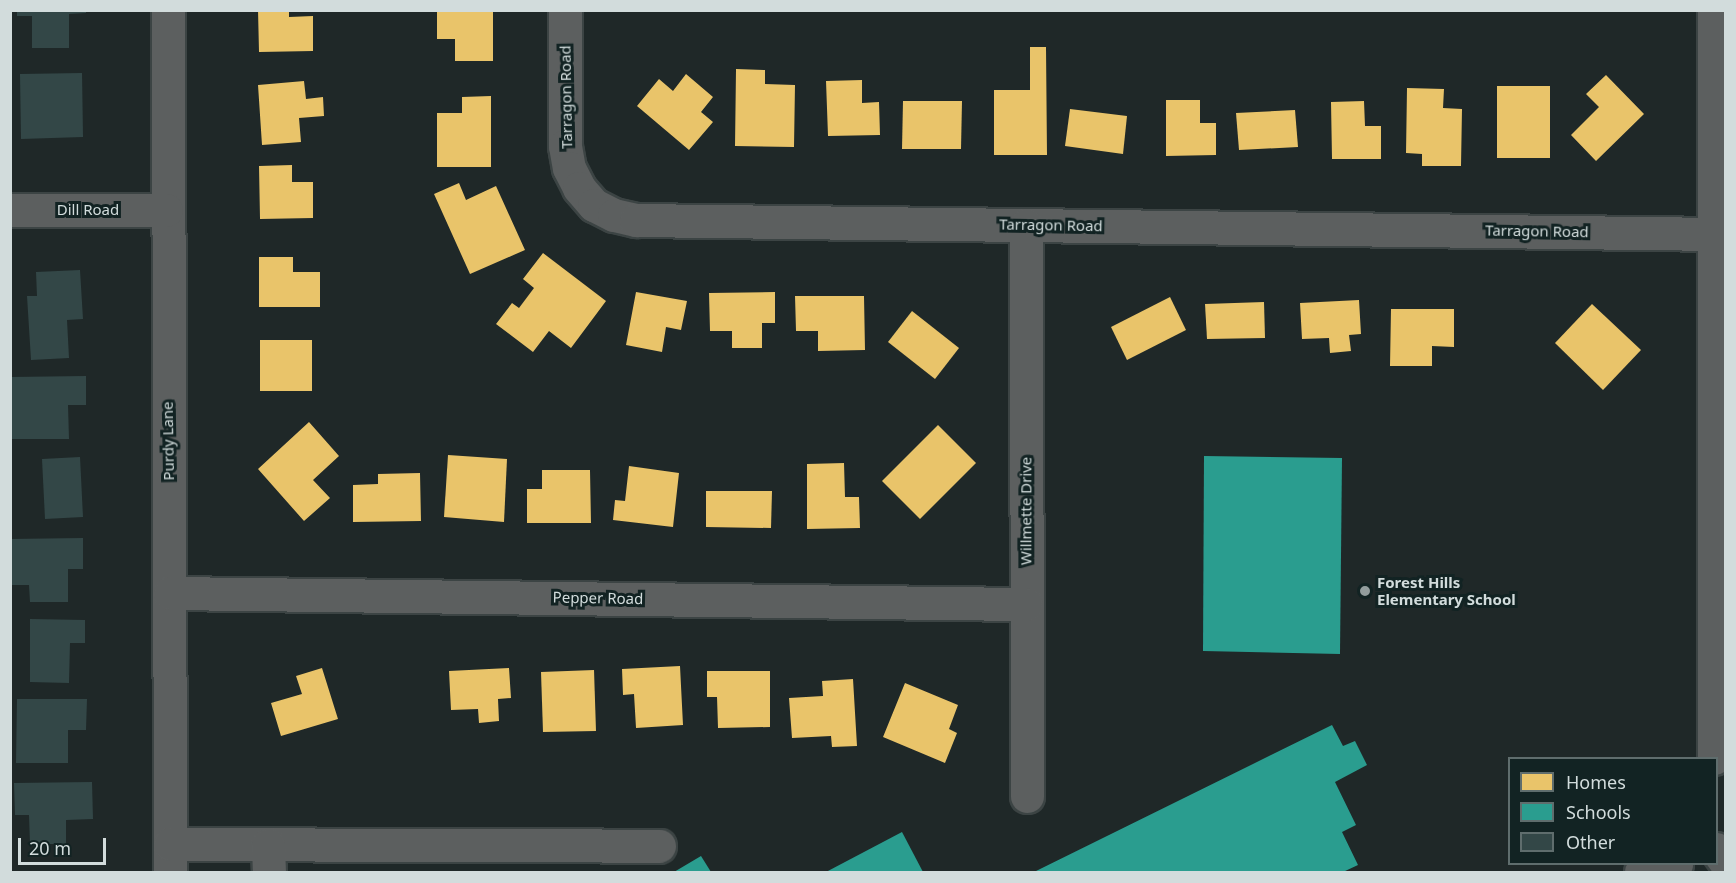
<!DOCTYPE html>
<style>
body{margin:0}
#map{position:relative;width:1736px;height:883px;overflow:hidden;background:#1f2828;font-family:"Noto Sans",sans-serif}
div>[style]{position:absolute}
.homes>*{inset:0;background:#e9c46a}
.schools>*{inset:0;background:#2a9d8f}
.building>*{inset:0;background:#334747}
.roads{filter:drop-shadow(2px 0 #3c4444) drop-shadow(-2px 0 #3c4444) drop-shadow(0 2px #3c4444) drop-shadow(0 -2px #3c4444)}
.minor>*{height:33px;margin:-16.5px;padding:0 16.5px;transform-origin:16.5px;border-radius:16.5px;background:#5c5f5f}
.dots>*{width:16px;height:16px;translate:-50% -50%;box-sizing:border-box;border:3px solid #122323;border-radius:50%}
span{translate:-50% -50%;white-space:nowrap;text-align:center;line-height:1.15;-webkit-text-stroke:6px #122323;paint-order:stroke}
.street-label{font-size:15px;color:#d2dcdc}
.poi-label{font-size:15px;color:#d2dcdc;font-weight:700}
.left{translate:0 -50%;text-align:left}
.frame{position:absolute;inset:0;border:12px solid #d2dcdc;pointer-events:none}
.legend{position:absolute;left:1508px;top:757px;width:210px;height:108px;box-sizing:border-box;background:#122323;border:2px solid #5f6d6d;margin:0;padding:8px 10px;list-style:none;font-size:18px;color:#d2dcdc}
.legend li{display:flex;align-items:center;gap:12px;height:30px}
.legend b{width:30px;border:2px solid #5f6d6d}
.scale{position:absolute;left:18px;top:838px;width:88px;height:27px;box-sizing:border-box;border:3px solid #d2dcdc;border-top:0;padding-left:8px;font-size:18px;line-height:21px;white-space:nowrap;color:#d2dcdc;-webkit-text-stroke:4px #122323;paint-order:stroke}
</style>
<div id="map">
<div class="homes">
<i style="clip-path:polygon(258px 10px,289px 10px,289px 17px,313px 16px,313px 51px,259px 52px)"></i>
<i style="clip-path:polygon(437px 10px,493px 10px,493px 61px,455px 61px,455px 39px,437px 39px)"></i>
<i style="clip-path:polygon(1030px 47px,1046px 47px,1047px 155px,994px 155px,994px 90px,1030px 90px)"></i>
<i style="clip-path:polygon(736px 69px,765px 70px,765px 84px,795px 85px,794px 147px,735px 146px)"></i>
<i style="clip-path:polygon(686px 74px,713px 97px,701px 112px,713px 122px,689px 150px,637px 106px,659px 79px,673px 91px)"></i>
<i style="clip-path:polygon(1606px 75px,1644px 114px,1596px 161px,1571px 135px,1599px 107px,1586px 94px)"></i>
<i style="clip-path:polygon(862px 80px,862px 103px,879px 102px,880px 135px,828px 136px,826px 81px)"></i>
<i style="clip-path:polygon(304px 81px,306px 99px,323px 97px,324px 116px,299px 118px,301px 142px,262px 145px,258px 85px)"></i>
<i style="clip-path:polygon(1497px 86px,1550px 86px,1550px 158px,1497px 158px)"></i>
<i style="clip-path:polygon(1407px 88px,1444px 89px,1443px 108px,1462px 109px,1461px 166px,1422px 166px,1422px 154px,1406px 153px)"></i>
<i style="clip-path:polygon(491px 96px,491px 167px,437px 167px,437px 113px,462px 113px,462px 97px)"></i>
<i style="clip-path:polygon(1166px 100px,1200px 100px,1200px 123px,1216px 123px,1216px 155px,1166px 156px)"></i>
<i style="clip-path:polygon(903px 101px,962px 101px,961px 149px,902px 149px)"></i>
<i style="clip-path:polygon(1364px 101px,1365px 126px,1381px 126px,1381px 159px,1332px 159px,1331px 102px)"></i>
<i style="clip-path:polygon(1070px 109px,1127px 116px,1123px 154px,1065px 146px)"></i>
<i style="clip-path:polygon(1295px 110px,1298px 147px,1239px 150px,1236px 113px)"></i>
<i style="clip-path:polygon(292px 165px,292px 182px,313px 182px,313px 218px,260px 219px,259px 166px)"></i>
<i style="clip-path:polygon(459px 183px,466px 200px,496px 186px,525px 250px,470px 274px,434px 194px)"></i>
<i style="clip-path:polygon(543px 253px,606px 301px,571px 348px,549px 331px,533px 352px,496px 324px,512px 303px,519px 308px,534px 288px,523px 279px)"></i>
<i style="clip-path:polygon(259px 257px,293px 257px,293px 272px,320px 272px,320px 307px,259px 307px)"></i>
<i style="clip-path:polygon(636px 292px,687px 301px,681px 330px,666px 327px,662px 352px,626px 345px)"></i>
<i style="clip-path:polygon(775px 292px,775px 323px,762px 323px,762px 348px,732px 348px,732px 331px,710px 331px,709px 293px)"></i>
<i style="clip-path:polygon(795px 296px,864px 296px,865px 350px,818px 351px,818px 331px,796px 331px)"></i>
<i style="clip-path:polygon(1170px 297px,1186px 330px,1127px 360px,1111px 327px)"></i>
<i style="clip-path:polygon(1359px 300px,1361px 334px,1349px 335px,1351px 351px,1330px 353px,1329px 338px,1302px 339px,1300px 303px)"></i>
<i style="clip-path:polygon(1264px 302px,1265px 338px,1207px 339px,1205px 304px)"></i>
<i style="clip-path:polygon(1592px 304px,1641px 350px,1603px 390px,1555px 343px)"></i>
<i style="clip-path:polygon(1391px 309px,1454px 309px,1454px 347px,1432px 346px,1432px 366px,1390px 366px)"></i>
<i style="clip-path:polygon(912px 311px,959px 348px,935px 379px,888px 342px)"></i>
<i style="clip-path:polygon(260px 340px,312px 340px,312px 391px,260px 391px)"></i>
<i style="clip-path:polygon(309px 422px,339px 456px,313px 480px,330px 498px,304px 521px,258px 469px)"></i>
<i style="clip-path:polygon(938px 425px,976px 463px,920px 519px,882px 481px)"></i>
<i style="clip-path:polygon(448px 455px,507px 459px,504px 522px,444px 517px)"></i>
<i style="clip-path:polygon(844px 463px,845px 497px,859px 497px,860px 528px,807px 529px,807px 464px)"></i>
<i style="clip-path:polygon(629px 466px,679px 473px,673px 527px,613px 520px,615px 500px,625px 501px)"></i>
<i style="clip-path:polygon(542px 470px,590px 470px,591px 523px,527px 523px,527px 489px,542px 489px)"></i>
<i style="clip-path:polygon(420px 473px,421px 521px,353px 522px,353px 485px,378px 484px,378px 474px)"></i>
<i style="clip-path:polygon(706px 491px,772px 491px,771px 528px,706px 527px)"></i>
<i style="clip-path:polygon(680px 666px,683px 725px,636px 728px,634px 694px,623px 695px,622px 669px)"></i>
<i style="clip-path:polygon(322px 668px,338px 719px,281px 736px,271px 703px,302px 694px,296px 676px)"></i>
<i style="clip-path:polygon(509px 668px,511px 698px,498px 699px,499px 721px,479px 723px,478px 709px,451px 710px,449px 671px)"></i>
<i style="clip-path:polygon(594px 670px,596px 731px,543px 732px,541px 672px)"></i>
<i style="clip-path:polygon(707px 671px,770px 671px,770px 727px,718px 728px,717px 697px,707px 697px)"></i>
<i style="clip-path:polygon(853px 679px,857px 746px,832px 747px,831px 736px,792px 738px,789px 698px,823px 696px,822px 681px)"></i>
<i style="clip-path:polygon(905px 683px,958px 705px,949px 729px,957px 733px,945px 763px,883px 737px)"></i>
</div>
<div class="schools">
<i style="clip-path:polygon(1204px 456px,1342px 458px,1340px 654px,1203px 651px)"></i>
<i style="clip-path:polygon(1332px 725px,1343px 746px,1355px 741px,1367px 765px,1335px 782px,1356px 825px,1342px 832px,1358px 865px,1343px 872px,1034px 872px)"></i>
<i style="clip-path:polygon(902px 832px,923px 872px,826px 872px)"></i>
<i style="clip-path:polygon(701px 856px,711px 872px,674px 872px)"></i>
</div>
<div class="building">
<i style="clip-path:polygon(17px 10px,86px 10px,86px 13px,69px 14px,69px 48px,32px 48px,32px 16px,17px 16px)"></i>
<i style="clip-path:polygon(82px 73px,83px 137px,21px 139px,20px 74px)"></i>
<i style="clip-path:polygon(80px 270px,83px 319px,67px 320px,69px 358px,31px 360px,27px 296px,37px 296px,36px 272px)"></i>
<i style="clip-path:polygon(86px 376px,86px 405px,68px 405px,69px 439px,12px 439px,11px 377px)"></i>
<i style="clip-path:polygon(80px 457px,83px 517px,45px 519px,42px 459px)"></i>
<i style="clip-path:polygon(83px 538px,83px 569px,68px 569px,68px 602px,30px 602px,29px 585px,10px 585px,10px 539px)"></i>
<i style="clip-path:polygon(30px 619px,85px 620px,85px 643px,70px 643px,69px 683px,30px 682px)"></i>
<i style="clip-path:polygon(17px 699px,87px 699px,86px 730px,68px 730px,68px 763px,16px 763px)"></i>
<i style="clip-path:polygon(92px 782px,93px 819px,66px 820px,66px 844px,30px 844px,29px 815px,15px 815px,14px 783px)"></i>
</div>
<div class="roads">
<div class="minor">
<i style="left:168px;top:10px;width:862px;rotate:89.87deg"></i>
<i style="left:565px;top:10px;width:136px;rotate:90deg"></i>
<i style="left:565px;top:146px;width:22px;rotate:80deg"></i>
<i style="left:569px;top:168px;width:22px;rotate:63deg"></i>
<i style="left:579px;top:188px;width:23px;rotate:49deg"></i>
<i style="left:594px;top:205px;width:22px;rotate:27deg"></i>
<i style="left:614px;top:215px;width:23px;rotate:13deg"></i>
<i style="left:636px;top:220px;width:1078px;rotate:0.74deg"></i>
<i style="left:1714px;top:10px;width:748px;rotate:90deg"></i>
<i style="left:10px;top:210px;width:156px"></i>
<i style="left:1026px;top:225px;width:571px;rotate:89.9deg"></i>
<i style="left:170px;top:593px;width:856px;rotate:0.74deg"></i>
<i style="left:170px;top:844px;width:489px;rotate:0.2deg"></i>
<i style="left:268px;top:845px;width:27px;rotate:88deg"></i>
<i style="left:1716px;top:849px;width:17px;rotate:54deg"></i>
<i style="left:1641px;top:872px;width:36px;rotate:-13deg"></i>
</div>
</div>
<div class="dots">
<i style="left:1365px;top:591px;background:#939d9d"></i>
</div>
<div class="street-label">
<span style="left:566px;top:97px;rotate:-91deg">Tarragon Road</span>
<span style="left:88px;top:210px">Dill Road</span>
<span style="left:1051px;top:225px;rotate:1deg">Tarragon Road</span>
<span style="left:1537px;top:231px;rotate:1deg">Tarragon Road</span>
<span style="left:168px;top:441px;rotate:-91deg">Purdy Lane</span>
<span style="left:1026px;top:511px;rotate:-90deg">Willmette Drive</span>
<span style="left:598px;top:598px;rotate:1deg">Pepper Road</span>
</div>
<div class="poi-label">
<span class="left" style="left:1377px;top:591px">Forest Hills<br>Elementary School</span>
</div>
<div class="frame"></div>
<ul class="legend">
<li><b style="height:16px;background:#e9c46a"></b>Homes</li>
<li><b style="height:16px;background:#2a9d8f"></b>Schools</li>
<li><b style="height:16px;background:#334747"></b>Other</li>
</ul>
<div class="scale">20 m</div>
</div>
